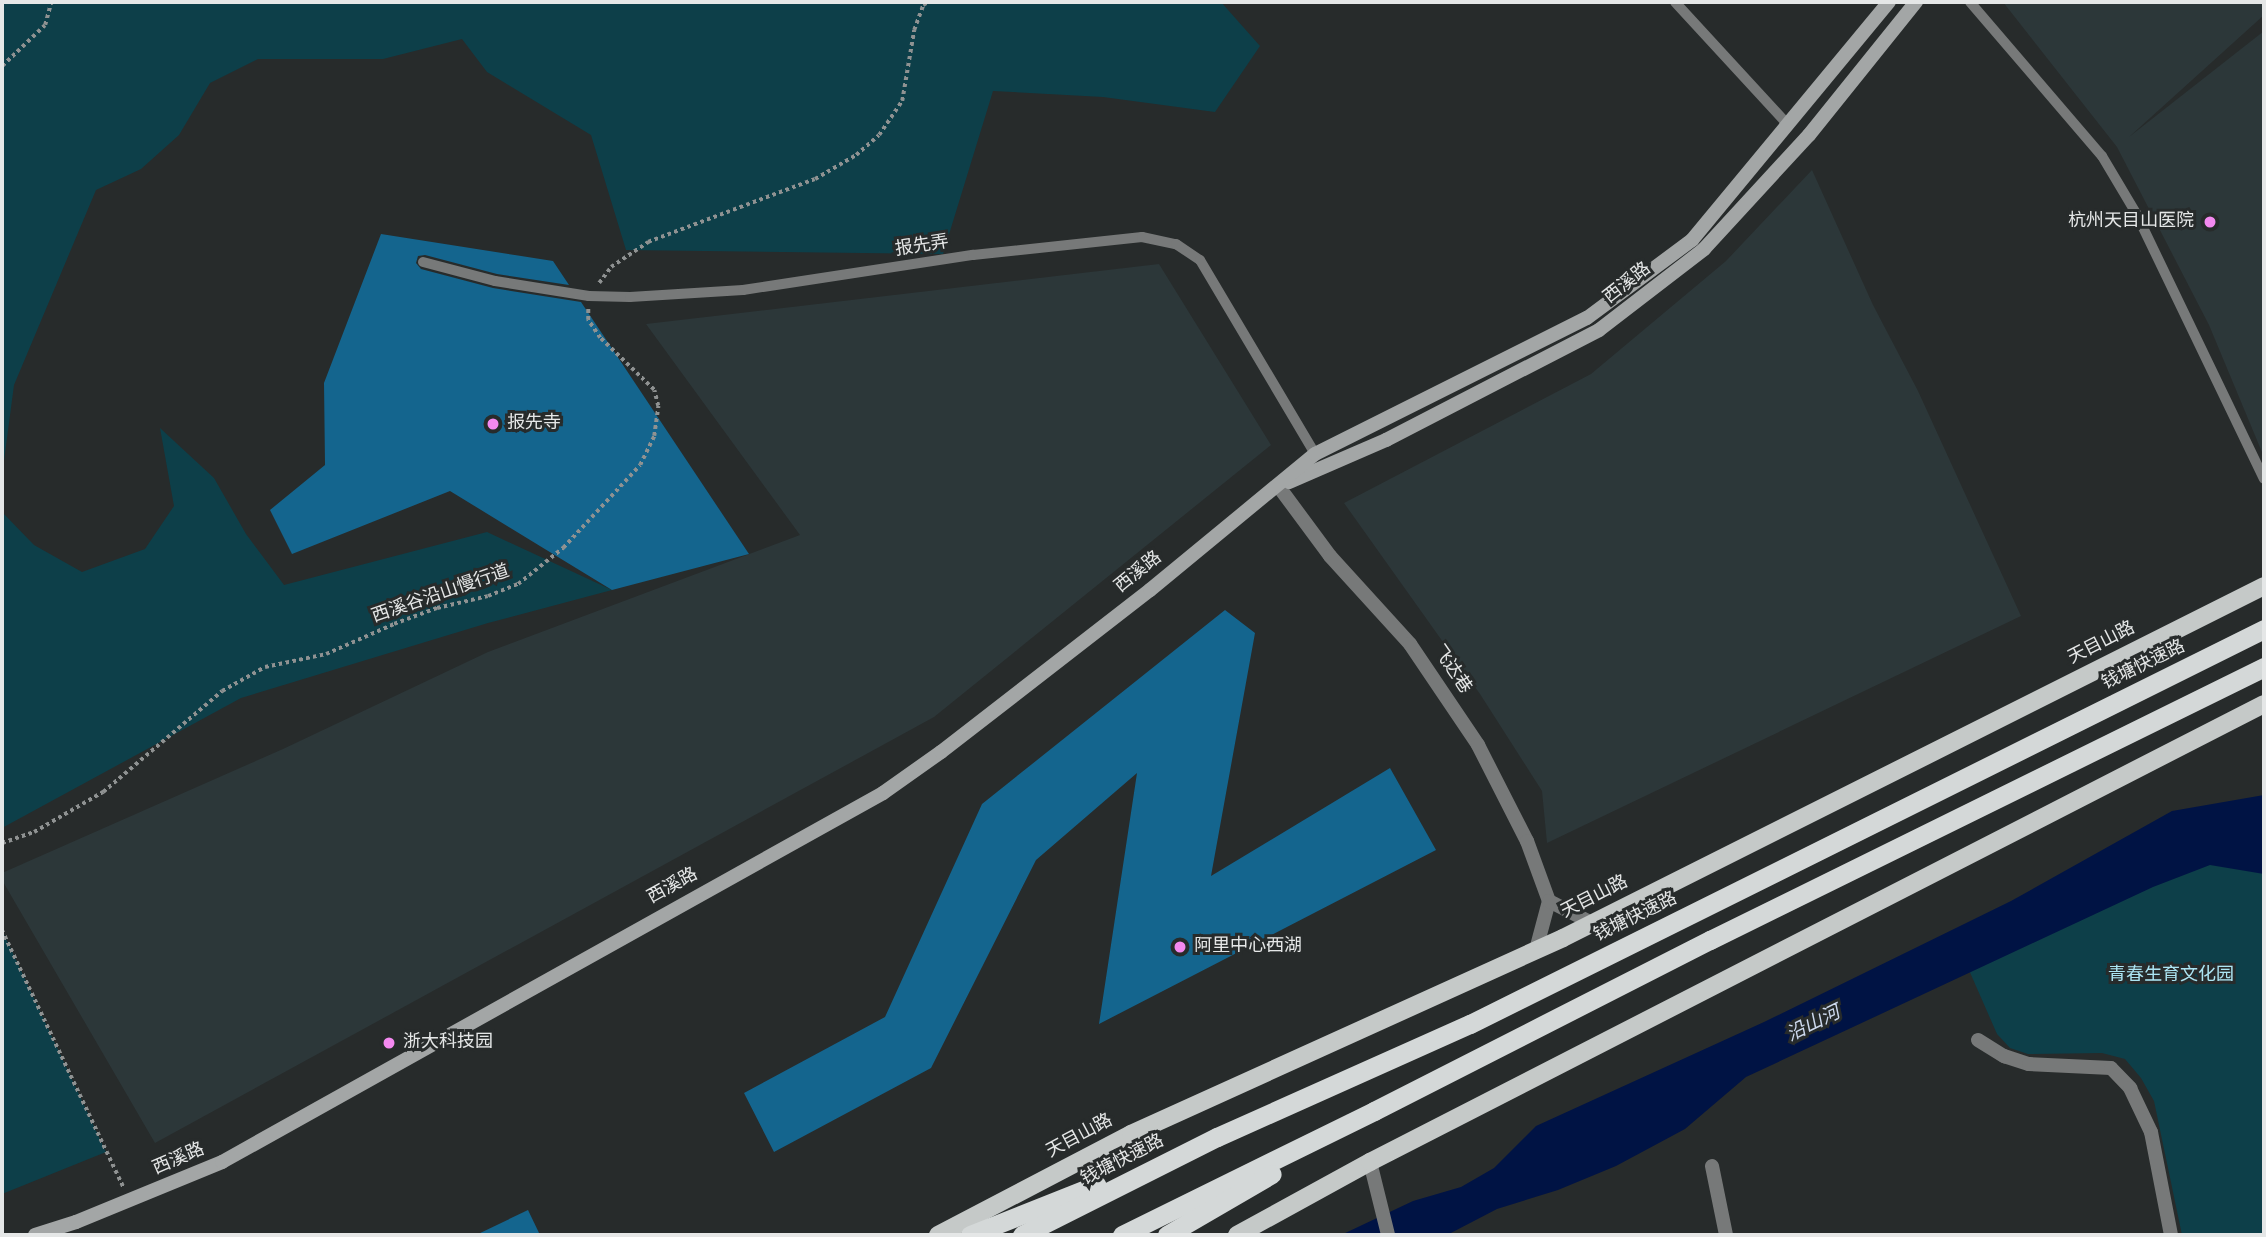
<!DOCTYPE html>
<meta charset="utf-8">
<style>
body{margin:0}
#map{position:relative;width:2266px;height:1237px;overflow:hidden;background:#272b2b;font-family:Overpass,"Noto Sans SC",sans-serif}
div>[style]{position:absolute}
.built>*{inset:0;background:#2c3739}
.green>*{inset:0;background:#0d3f49}
.water>*{inset:0;background:#001344}
.building>*{inset:0;background:#14658e}
.path>*{height:3.5px;margin-top:-1.75px;transform-origin:0;background:repeating-linear-gradient(90deg,#8f9292 0 3.5px,transparent 0 7px)}
.service>*{height:10px;margin:-5px;padding:0 5px;transform-origin:5px;border-radius:5px;background:#777979}
.minor>*{height:14px;margin:-7px;padding:0 7px;transform-origin:7px;border-radius:7px;background:#777979}
.tertiary>*{height:14px;margin:-7px;padding:0 7px;transform-origin:7px;border-radius:7px;background:#777979}
.secondary>*{height:14px;margin:-7px;padding:0 7px;transform-origin:7px;border-radius:7px;background:#a3a6a6}
.primary>*{height:18px;margin:-9px;padding:0 9px;transform-origin:9px;border-radius:9px;background:#c5c9c8}
.trunk>*{height:19px;margin:-9.5px;padding:0 9.5px;transform-origin:9.5px;border-radius:9.5px;background:#d4d8d8}
.dots>*{width:19px;height:19px;translate:-50% -50%;box-sizing:border-box;border:4px solid #272b2b;border-radius:50%}
span{translate:-50% -50%;white-space:nowrap;text-align:center;line-height:1.15;-webkit-text-stroke:6px #272b2b;paint-order:stroke}
.poi-label{font-size:18px;color:#e5e7e7}
.right{translate:-100% -50%;text-align:right}
.left{translate:0 -50%;text-align:left}
.street-label{font-size:18px;color:#e5e7e7}
.park-label{font-size:18px;color:#ace5f3}
.water-label{font-size:19px;color:#cedaee;font-style:italic}
.frame{position:absolute;inset:0;border:4px solid #e5e7e7;pointer-events:none}
</style>
<div id="map">
<div class="built">
<i style="clip-path:polygon(2003px 2px,2264px 2px,2264px 15px,2129px 137px,2264px 31px,2264px 457px,2209px 325px,2117px 147px)"></i>
<i style="clip-path:polygon(1812px 170px,1873px 305px,1918px 391px,2021px 616px,1547px 843px,1542px 791px,1480px 694px,1344px 503px,1591px 374px,1726px 261px)"></i>
<i style="clip-path:polygon(1159px 264px,1271px 445px,934px 717px,155px 1143px,2px 880px,2px 873px,283px 749px,488px 652px,800px 535px,646px 324px)"></i>
</div>
<div class="green">
<i style="clip-path:polygon(2px 2px,1221px 2px,1260px 46px,1215px 112px,1103px 97px,993px 91px,943px 254px,626px 250px,591px 135px,487px 72px,462px 39px,383px 59px,258px 59px,210px 83px,179px 135px,141px 169px,96px 190px,14px 385px,2px 476px)"></i>
<i style="clip-path:polygon(160px 428px,214px 478px,246px 534px,284px 585px,487px 532px,612px 590px,488px 623px,241px 698px,2px 828px,2px 512px,34px 545px,82px 572px,145px 549px,174px 506px)"></i>
<i style="clip-path:polygon(2234px 847px,2264px 853px,2264px 1235px,2182px 1235px,2154px 1101px,2141px 1078px,2125px 1059px,2102px 1053px,2028px 1054px,2010px 1048px,1997px 1034px,1965px 961px)"></i>
<i style="clip-path:polygon(2px 930px,106px 1152px,2px 1194px)"></i>
</div>
<div class="water">
<i style="clip-path:polygon(2264px 795px,2264px 874px,2210px 865px,2153px 887px,1746px 1077px,1685px 1129px,1616px 1166px,1558px 1190px,1497px 1209px,1447px 1235px,1341px 1235px,1413px 1201px,1461px 1187px,1494px 1168px,1536px 1126px,1764px 1022px,2011px 901px,2172px 811px)"></i>
</div>
<div class="building">
<i style="clip-path:polygon(381px 234px,553px 261px,569px 285px,497px 274px,425px 255px,418px 256px,416px 263px,421px 269px,493px 288px,581px 302px,749px 554px,612px 590px,450px 491px,292px 554px,270px 510px,325px 465px,324px 383px)"></i>
<i style="clip-path:polygon(1225px 610px,1255px 633px,1211px 876px,1390px 768px,1436px 850px,1099px 1024px,1137px 773px,1036px 860px,931px 1068px,774px 1152px,744px 1093px,885px 1017px,982px 804px)"></i>
<i style="clip-path:polygon(528px 1210px,540px 1235px,476px 1235px)"></i>
</div>
<div class="path">
<i style="left:2px;top:66px;width:59px;rotate:-43.6deg"></i>
<i style="left:45px;top:25px;width:24px;rotate:-75deg"></i>
<i style="left:599px;top:283px;width:20px;rotate:-53deg"></i>
<i style="left:611px;top:267px;width:45px;rotate:-34deg"></i>
<i style="left:648px;top:242px;width:178px;rotate:-20.7deg"></i>
<i style="left:815px;top:179px;width:48px;rotate:-30.3deg"></i>
<i style="left:856px;top:155px;width:30px;rotate:-41deg"></i>
<i style="left:879px;top:135px;width:41px;rotate:-55.9deg"></i>
<i style="left:902px;top:101px;width:72px;rotate:-80.4deg"></i>
<i style="left:914px;top:30px;width:27px;rotate:-70deg"></i>
<i style="left:923px;top:5px;width:6px;rotate:-31deg"></i>
<i style="left:2px;top:843px;width:34px;rotate:-19deg"></i>
<i style="left:34px;top:832px;width:80px;rotate:-30.1deg"></i>
<i style="left:103px;top:792px;width:156px;rotate:-40.3deg"></i>
<i style="left:222px;top:691px;width:49px;rotate:-29.2deg"></i>
<i style="left:265px;top:667px;width:62px;rotate:-12deg"></i>
<i style="left:326px;top:654px;width:74px;rotate:-23.8deg"></i>
<i style="left:394px;top:624px;width:46px;rotate:-20.4deg"></i>
<i style="left:437px;top:608px;width:52px;rotate:-13.2deg"></i>
<i style="left:488px;top:596px;width:32px;rotate:-22deg"></i>
<i style="left:518px;top:584px;width:58px;rotate:-38.7deg"></i>
<i style="left:563px;top:548px;width:113px;rotate:-47.1deg"></i>
<i style="left:640px;top:465px;width:32px;rotate:-64deg"></i>
<i style="left:654px;top:436px;width:30px;rotate:-82deg"></i>
<i style="left:658px;top:406px;width:16px;rotate:-104deg"></i>
<i style="left:654px;top:390px;width:75px;rotate:-136.1deg"></i>
<i style="left:600px;top:338px;width:22px;rotate:-124deg"></i>
<i style="left:588px;top:320px;width:12px;rotate:-90deg"></i>
<i style="left:2px;top:930px;width:285px;rotate:64.7deg"></i>
</div>
<div class="service">
<i style="left:1675px;top:2px;width:167px;rotate:47.4deg"></i>
<i style="left:1970px;top:2px;width:203px;rotate:49.4deg"></i>
<i style="left:2102px;top:156px;width:66px;rotate:59.2deg"></i>
<i style="left:2136px;top:213px;width:295px;rotate:64.3deg"></i>
<i style="left:423px;top:262px;width:74px;rotate:14.8deg"></i>
<i style="left:495px;top:281px;width:95px;rotate:9.1deg"></i>
<i style="left:589px;top:296px;width:41px;rotate:1.4deg"></i>
<i style="left:630px;top:297px;width:113px;rotate:-3.5deg"></i>
<i style="left:743px;top:290px;width:233px;rotate:-8.7deg"></i>
<i style="left:973px;top:255px;width:170px;rotate:-6.1deg"></i>
<i style="left:1142px;top:237px;width:35px;rotate:12deg"></i>
<i style="left:1176px;top:244px;width:29px;rotate:34deg"></i>
<i style="left:1200px;top:260px;width:226px;rotate:59.3deg"></i>
</div>
<div class="minor">
<i style="left:1279px;top:487px;width:86px;rotate:53.5deg"></i>
<i style="left:1330px;top:556px;width:119px;rotate:47.7deg"></i>
<i style="left:1410px;top:644px;width:122px;rotate:56deg"></i>
<i style="left:1478px;top:745px;width:108px;rotate:63deg"></i>
<i style="left:1527px;top:841px;width:64px;rotate:69.9deg"></i>
<i style="left:1549px;top:901px;width:51px;rotate:104.9deg"></i>
<i style="left:1549px;top:901px;width:48px;rotate:27.1deg"></i>
<i style="left:1978px;top:1040px;width:31px;rotate:32deg"></i>
<i style="left:2004px;top:1056px;width:26px;rotate:18deg"></i>
<i style="left:2029px;top:1064px;width:82px;rotate:2.8deg"></i>
<i style="left:2111px;top:1068px;width:28px;rotate:46deg"></i>
<i style="left:2130px;top:1088px;width:49px;rotate:64.5deg"></i>
<i style="left:2151px;top:1132px;width:105px;rotate:79deg"></i>
<i style="left:1712px;top:1166px;width:70px;rotate:78.5deg"></i>
</div>
<div class="tertiary">
<i style="left:1370px;top:1162px;width:75px;rotate:76.1deg"></i>
</div>
<div class="secondary">
<i style="left:1289px;top:482px;width:106px;rotate:-23.4deg"></i>
<i style="left:1386px;top:440px;width:240px;rotate:-27.3deg"></i>
<i style="left:1599px;top:330px;width:133px;rotate:-37.6deg"></i>
<i style="left:1704px;top:249px;width:155px;rotate:-47.4deg"></i>
<i style="left:1809px;top:135px;width:171px;rotate:-51.2deg"></i>
<i style="left:35px;top:1235px;width:43px;rotate:-17.6deg"></i>
<i style="left:76px;top:1222px;width:158px;rotate:-22.3deg"></i>
<i style="left:222px;top:1162px;width:757px;rotate:-29.17deg"></i>
<i style="left:883px;top:793px;width:71px;rotate:-35.3deg"></i>
<i style="left:941px;top:752px;width:264px;rotate:-37.8deg"></i>
<i style="left:1150px;top:590px;width:214px;rotate:-39.5deg"></i>
<i style="left:1315px;top:454px;width:304px;rotate:-26.6deg"></i>
<i style="left:1587px;top:318px;width:131px;rotate:-36.6deg"></i>
<i style="left:1692px;top:240px;width:309px;rotate:-50.4deg"></i>
</div>
<div class="primary">
<i style="left:938px;top:1235px;width:218px;rotate:-27.6deg"></i>
<i style="left:1131px;top:1134px;width:474px;rotate:-24.4deg"></i>
<i style="left:1563px;top:938px;width:784px;rotate:-26.66deg"></i>
<i style="left:1237px;top:1235px;width:152px;rotate:-28.8deg"></i>
<i style="left:1370px;top:1162px;width:1004px;rotate:-27.13deg"></i>
</div>
<div class="trunk">
<i style="left:970px;top:1235px;width:136px;rotate:-21.6deg"></i>
<i style="left:1022px;top:1235px;width:218px;rotate:-26.7deg"></i>
<i style="left:1217px;top:1137px;width:277px;rotate:-24.1deg"></i>
<i style="left:1470px;top:1024px;width:887px;rotate:-26.45deg"></i>
<i style="left:1122px;top:1235px;width:281px;rotate:-26.2deg"></i>
<i style="left:1374px;top:1111px;width:377px;rotate:-27deg"></i>
<i style="left:1710px;top:940px;width:618px;rotate:-26.23deg"></i>
<i style="left:1167px;top:1235px;width:121px;rotate:-30.2deg"></i>
</div>
<div class="dots">
<i style="left:2210px;top:222px;background:#f489f0"></i>
<i style="left:493px;top:424px;background:#f489f0"></i>
<i style="left:1180px;top:947px;background:#f489f0"></i>
<i style="left:389px;top:1043px;background:#f489f0"></i>
</div>
<div class="poi-label">
<span class="right" style="left:2194px;top:222px">杭州天目山医院</span>
<span class="left" style="left:507px;top:424px">报先寺</span>
<span class="left" style="left:1194px;top:947px">阿里中心·西湖</span>
<span class="left" style="left:403px;top:1043px">浙大科技园</span>
</div>
<div class="street-label">
<span style="left:922px;top:247px;rotate:-9deg">报先弄</span>
<span style="left:1628px;top:284px;rotate:-38deg">西溪路</span>
<span style="left:1139px;top:573px;rotate:-39deg">西溪路</span>
<span style="left:441px;top:595px;rotate:-19deg">西溪谷沿山慢行道</span>
<span style="left:2102px;top:644px;rotate:-27deg">天目山路</span>
<span style="left:2144px;top:666px;rotate:-26deg">钱塘快速路</span>
<span style="left:1451px;top:670px;rotate:56deg">飞达巷</span>
<span style="left:673px;top:887px;rotate:-29deg">西溪路</span>
<span style="left:1595px;top:898px;rotate:-27deg">天目山路</span>
<span style="left:1636px;top:918px;rotate:-26deg">钱塘快速路</span>
<span style="left:1080px;top:1137px;rotate:-28deg">天目山路</span>
<span style="left:179px;top:1160px;rotate:-23deg">西溪路</span>
<span style="left:1123px;top:1161px;rotate:-27deg">钱塘快速路</span>
</div>
<div class="park-label">
<span style="left:2171px;top:976px">青春生育文化园</span>
</div>
<div class="water-label">
<span style="left:1814px;top:1025px;rotate:-26deg">沿山河</span>
</div>
<div class="frame"></div>
</div>
